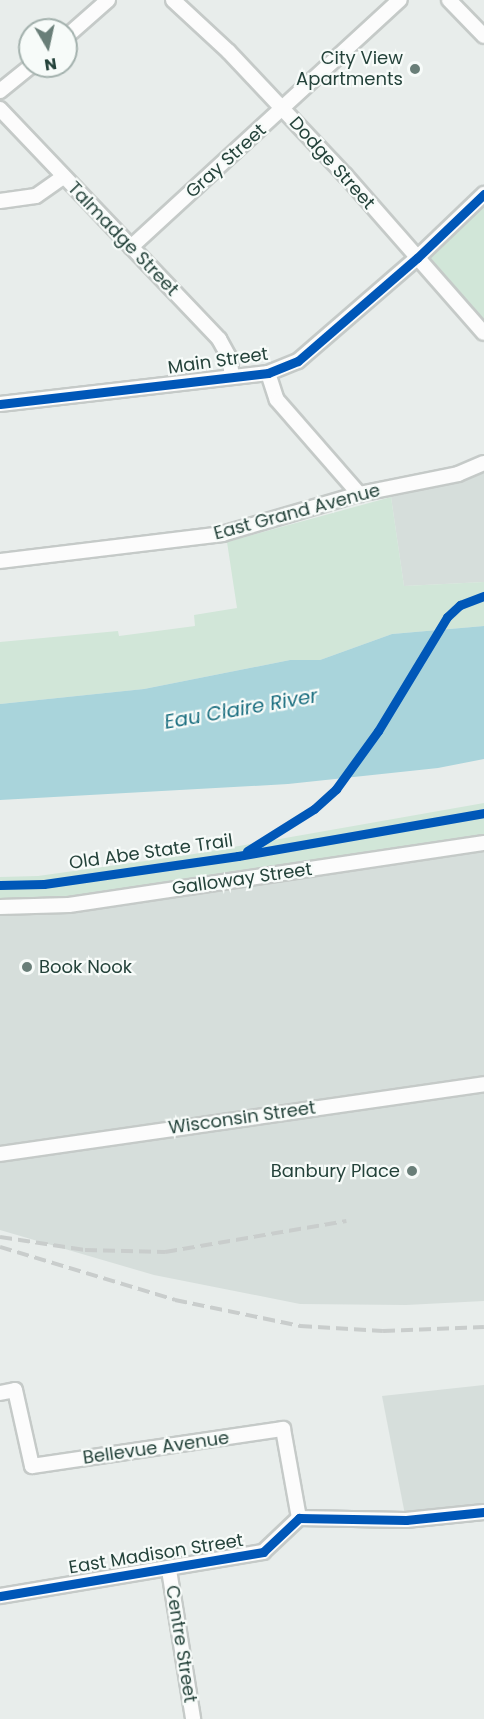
<!DOCTYPE html>
<style>
body{margin:0}
#map{position:relative;width:484px;height:1719px;overflow:hidden;background:#e8edeb;font-family:Poppins,sans-serif}
div>[style]{position:absolute}
.built>*{inset:0;background:#d6dedb}
.green>*{inset:0;background:#d1e6d8}
.water>*{inset:0;background:#a9d4db}
.roads{filter:drop-shadow(2px 0 #c5cac8) drop-shadow(-2px 0 #c5cac8) drop-shadow(0 2px #c5cac8) drop-shadow(0 -2px #c5cac8)}
.minor>*{height:14px;margin:-7px;padding:0 7px;transform-origin:7px;border-radius:7px;background:#fcfcfc}
.rail>*{height:4px;margin-top:-2px;transform-origin:0;background:repeating-linear-gradient(90deg,#c9cdcc 0 12px,transparent 0 18px)}
.cycleway>*{height:9px;margin:-4.5px;padding:0 4.5px;transform-origin:4.5px;border-radius:4.5px;background:#0057b8}
.dots>*{width:16px;height:16px;translate:-50% -50%;box-sizing:border-box;border:3px solid #f7fbf9;border-radius:50%}
span{translate:-50% -50%;white-space:nowrap;text-align:center;line-height:1.15;-webkit-text-stroke:4.5px #f7fbf9;paint-order:stroke}
.poi-label{font-size:18px;color:#24423a}
.right{translate:-100% -50%;text-align:right}
.left{translate:0 -50%;text-align:left}
.street-label{font-size:18px;color:#24423a}
.water-label{font-size:20px;color:#1c6f80;font-style:italic}
.north{position:absolute;left:18px;top:18px;width:60px;height:60px;box-sizing:border-box;background:#f7fbf9;border:2px solid #a3b1ad;border-radius:50%;rotate:171deg;font-size:16px;font-weight:700;line-height:24px;text-align:center;color:#24423a}
.north::after{content:'';display:block;margin:auto;width:21px;height:27px;background:#697e78;clip-path:polygon(50% 0,100% 100%,50% 72%,0 100%)}
</style>
<div id="map">
<div class="built">
<i style="clip-path:polygon(484px 473px,484px 582px,404px 586px,391px 497px,452px 484px)"></i>
<i style="clip-path:polygon(484px 850px,484px 1301px,406px 1305px,300px 1304px,154px 1275px,0 1230px,0 916px,89px 910px)"></i>
<i style="clip-path:polygon(484px 1385px,484px 1512px,406px 1520px,382px 1396px)"></i>
</div>
<div class="green">
<i style="clip-path:polygon(484px 194px,484px 333px,417px 258px)"></i>
<i style="clip-path:polygon(391px 497px,404px 586px,484px 582px,484px 626px,392px 634px,320px 660px,290px 660px,144px 689px,0 704px,0 642px,118px 631px,119px 636px,195px 626px,194px 615px,237px 608px,227px 542px)"></i>
<i style="clip-path:polygon(484px 803px,484px 835px,68px 897px,0 899px,0 877px,38px 876px,188px 855px)"></i>
</div>
<div class="water">
<i style="clip-path:polygon(484px 626px,484px 759px,438px 768px,288px 784px,0 800px,0 704px,144px 689px,290px 660px,320px 660px,392px 634px)"></i>
</div>
<div class="roads">
<div class="minor">
<i style="left:173px;top:0;width:76px;rotate:42.9deg"></i>
<i style="left:229px;top:52px;width:169px;rotate:46.7deg"></i>
<i style="left:345px;top:175px;width:210px;rotate:48.7deg"></i>
<i style="left:449px;top:0;width:50px;rotate:45.8deg"></i>
<i style="left:66px;top:37px;width:56px;rotate:-41.4deg"></i>
<i style="left:0;top:91px;width:40px;rotate:-39deg"></i>
<i style="left:0;top:109px;width:318px;rotate:46.4deg"></i>
<i style="left:219px;top:339px;width:21px;rotate:61deg"></i>
<i style="left:229px;top:357px;width:20px;rotate:81deg"></i>
<i style="left:0;top:201px;width:36px;rotate:-8deg"></i>
<i style="left:36px;top:196px;width:33px;rotate:-35deg"></i>
<i style="left:131px;top:247px;width:365px;rotate:-42.6deg"></i>
<i style="left:268px;top:373px;width:28px;rotate:72deg"></i>
<i style="left:277px;top:400px;width:125px;rotate:48.9deg"></i>
<i style="left:0;top:404px;width:270px;rotate:-6.6deg"></i>
<i style="left:268px;top:373px;width:32px;rotate:-22deg"></i>
<i style="left:298px;top:361px;width:157px;rotate:-40.9deg"></i>
<i style="left:417px;top:258px;width:93px;rotate:-43.7deg"></i>
<i style="left:0;top:561px;width:224px;rotate:-6.9deg"></i>
<i style="left:222px;top:534px;width:143px;rotate:-16.3deg"></i>
<i style="left:359px;top:494px;width:101px;rotate:-11.4deg"></i>
<i style="left:458px;top:474px;width:28px;rotate:-23deg"></i>
<i style="left:0;top:907px;width:69px;rotate:-1.7deg"></i>
<i style="left:69px;top:905px;width:420px;rotate:-8.5deg"></i>
<i style="left:0;top:1154px;width:489px;rotate:-8.2deg"></i>
<i style="left:0;top:1393px;width:15px;rotate:-11deg"></i>
<i style="left:15px;top:1390px;width:78px;rotate:77.4deg"></i>
<i style="left:32px;top:1466px;width:254px;rotate:-8.4deg"></i>
<i style="left:283px;top:1429px;width:90px;rotate:79.8deg"></i>
<i style="left:169px;top:1570px;width:151px;rotate:80.8deg"></i>
<i style="left:0;top:1596px;width:267px;rotate:-9.5deg"></i>
<i style="left:263px;top:1552px;width:50px;rotate:-43.4deg"></i>
<i style="left:299px;top:1518px;width:107px;rotate:1.1deg"></i>
<i style="left:406px;top:1520px;width:78px;rotate:-5.9deg"></i>
</div>
</div>
<div class="rail">
<i style="left:0;top:1237px;width:86px;rotate:8.7deg"></i>
<i style="left:85px;top:1250px;width:80px;rotate:1.4deg"></i>
<i style="left:165px;top:1252px;width:184px;rotate:-9.7deg"></i>
<i style="left:0;top:1247px;width:183px;rotate:16.8deg"></i>
<i style="left:175px;top:1300px;width:128px;rotate:11.7deg"></i>
<i style="left:300px;top:1326px;width:83px;rotate:3.4deg"></i>
<i style="left:383px;top:1331px;width:101px;rotate:-2.3deg"></i>
</div>
<div class="cycleway">
<i style="left:0;top:404px;width:270px;rotate:-6.6deg"></i>
<i style="left:268px;top:373px;width:32px;rotate:-22deg"></i>
<i style="left:298px;top:361px;width:157px;rotate:-40.9deg"></i>
<i style="left:417px;top:258px;width:93px;rotate:-43.7deg"></i>
<i style="left:247px;top:851px;width:79px;rotate:-32.1deg"></i>
<i style="left:314px;top:809px;width:30px;rotate:-42deg"></i>
<i style="left:336px;top:789px;width:72px;rotate:-54.1deg"></i>
<i style="left:378px;top:731px;width:133px;rotate:-58.8deg"></i>
<i style="left:447px;top:617px;width:18px;rotate:-43deg"></i>
<i style="left:460px;top:605px;width:26px;rotate:-21deg"></i>
<i style="left:0;top:885px;width:44px;rotate:-1.3deg"></i>
<i style="left:44px;top:884px;width:196px;rotate:-8.2deg"></i>
<i style="left:238px;top:856px;width:250px;rotate:-9.9deg"></i>
<i style="left:0;top:1596px;width:267px;rotate:-9.5deg"></i>
<i style="left:263px;top:1552px;width:50px;rotate:-43.4deg"></i>
<i style="left:299px;top:1518px;width:107px;rotate:1.1deg"></i>
<i style="left:406px;top:1520px;width:78px;rotate:-5.9deg"></i>
</div>
<div class="dots">
<i style="left:415px;top:69px;background:#697e78"></i>
<i style="left:27px;top:967px;background:#697e78"></i>
<i style="left:412px;top:1171px;background:#697e78"></i>
</div>
<div class="poi-label">
<span class="right" style="left:403px;top:69px">City View<br>Apartments</span>
<span class="left" style="left:39px;top:967px">Book Nook</span>
<span class="right" style="left:400px;top:1171px">Banbury Place</span>
</div>
<div class="street-label">
<span style="left:226px;top:161px;rotate:-42deg">Gray Street</span>
<span style="left:332px;top:163px;rotate:48deg">Dodge Street</span>
<span style="left:123px;top:239px;rotate:46deg">Talmadge Street</span>
<span style="left:218px;top:361px;rotate:-8deg">Main Street</span>
<span style="left:297px;top:512px;rotate:-15deg">East Grand Avenue</span>
<span style="left:151px;top:852px;rotate:-8deg">Old Abe State Trail</span>
<span style="left:242px;top:879px;rotate:-8deg">Galloway Street</span>
<span style="left:242px;top:1118px;rotate:-8deg">Wisconsin Street</span>
<span style="left:156px;top:1448px;rotate:-8deg">Bellevue Avenue</span>
<span style="left:156px;top:1554px;rotate:-9deg">East Madison Street</span>
<span style="left:181px;top:1644px;rotate:81deg">Centre Street</span>
</div>
<div class="water-label">
<span style="left:241px;top:709px;rotate:-10deg">Eau Claire River</span>
</div>
<div class="north">N</div>
</div>
